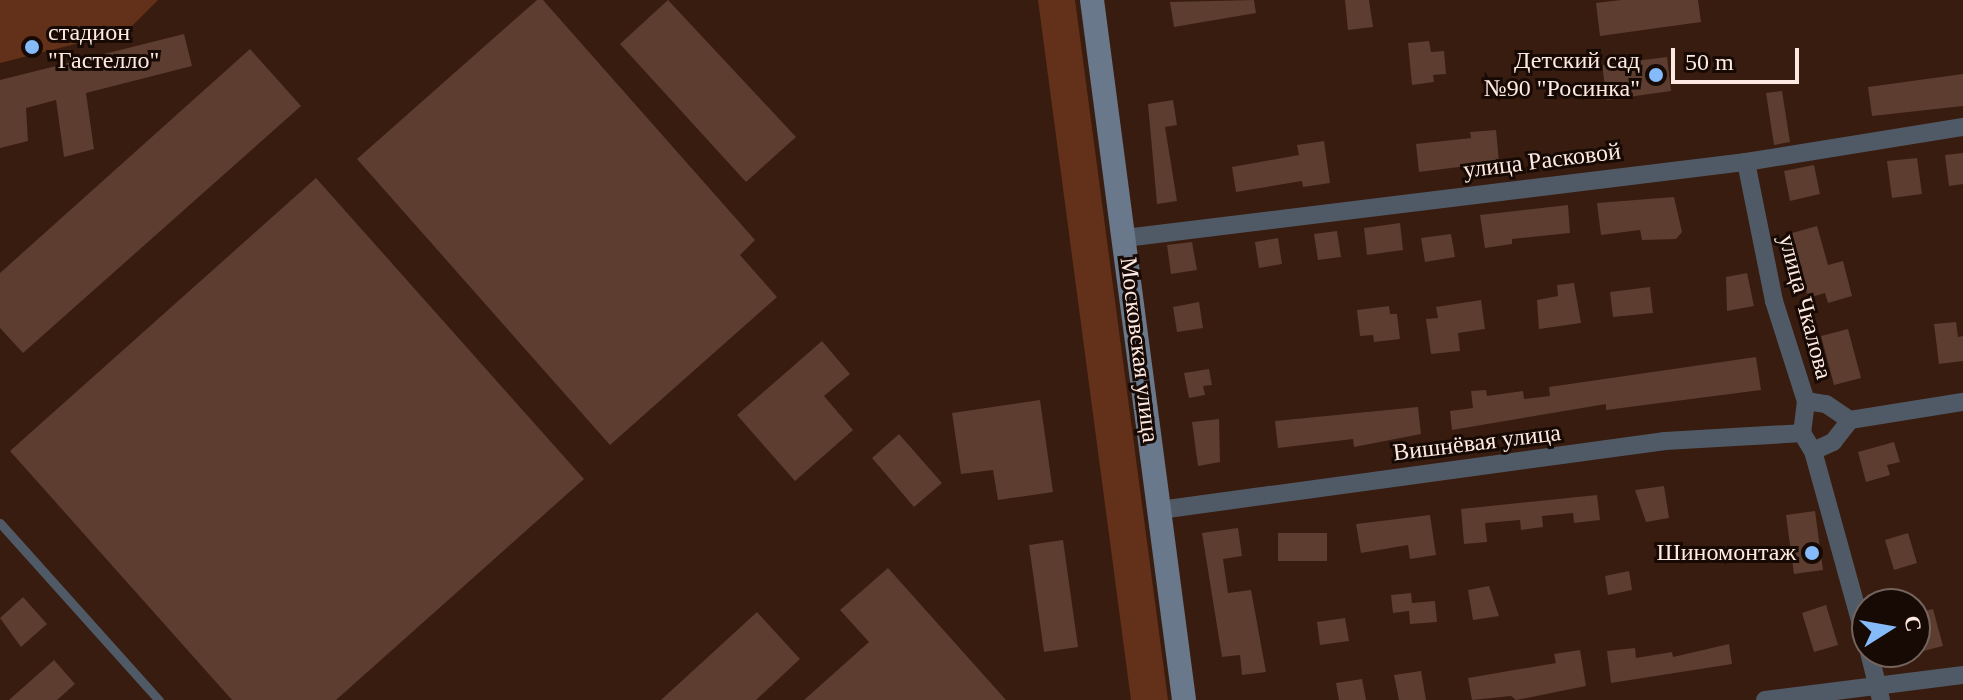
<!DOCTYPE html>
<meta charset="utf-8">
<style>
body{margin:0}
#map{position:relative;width:1963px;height:700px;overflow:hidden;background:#381c0f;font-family:"Times New Roman",serif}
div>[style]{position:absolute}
.green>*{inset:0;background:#633119}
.building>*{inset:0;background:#5c3d2f}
.service>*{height:9px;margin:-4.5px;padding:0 4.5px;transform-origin:4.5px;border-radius:4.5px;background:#505a66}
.minor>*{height:18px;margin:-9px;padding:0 9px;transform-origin:9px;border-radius:9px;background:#505a66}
.secondary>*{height:24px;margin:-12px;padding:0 12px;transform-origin:12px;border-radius:12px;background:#69788a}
.dots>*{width:22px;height:22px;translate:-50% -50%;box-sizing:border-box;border:4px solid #170a05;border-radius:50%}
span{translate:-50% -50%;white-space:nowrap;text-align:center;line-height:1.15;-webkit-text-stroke:6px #170a05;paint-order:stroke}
.poi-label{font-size:24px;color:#feeae2}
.left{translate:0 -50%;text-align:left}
.right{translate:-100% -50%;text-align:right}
.street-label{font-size:24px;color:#feeae2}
.north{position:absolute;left:1851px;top:588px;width:80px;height:80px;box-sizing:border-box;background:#170a05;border:2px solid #73645d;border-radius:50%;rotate:79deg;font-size:22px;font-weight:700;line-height:32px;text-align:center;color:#feeae2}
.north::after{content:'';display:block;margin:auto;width:28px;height:36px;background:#86bbfb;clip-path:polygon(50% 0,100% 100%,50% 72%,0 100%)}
.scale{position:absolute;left:1671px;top:48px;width:128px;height:36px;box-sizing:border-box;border:4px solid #feeae2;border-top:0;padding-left:10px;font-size:24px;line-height:28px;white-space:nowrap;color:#feeae2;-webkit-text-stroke:6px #170a05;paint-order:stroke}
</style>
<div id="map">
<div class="green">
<i style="clip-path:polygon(0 0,158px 0,127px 31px,0 63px)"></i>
<i style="clip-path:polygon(1038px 0,1075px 0,1168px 700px,1131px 700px)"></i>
</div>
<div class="building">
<i style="clip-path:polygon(537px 0,543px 0,755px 240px,740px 255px,777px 297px,610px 445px,357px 159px)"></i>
<i style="clip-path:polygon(668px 0,796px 137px,746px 182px,620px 44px)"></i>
<i style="clip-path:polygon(1254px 0,1256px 13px,1174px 27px,1170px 2px)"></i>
<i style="clip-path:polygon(1345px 0,1369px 0,1373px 27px,1348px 30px)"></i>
<i style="clip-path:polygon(1621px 0,1698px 0,1701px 22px,1600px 36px,1596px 3px)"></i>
<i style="clip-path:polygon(184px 34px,192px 66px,86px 93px,94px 149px,64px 157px,56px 100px,26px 108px,28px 141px,0 148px,0 80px)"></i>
<i style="clip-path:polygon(1429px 41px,1431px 52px,1444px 51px,1446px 74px,1433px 75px,1434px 82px,1412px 85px,1408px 43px)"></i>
<i style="clip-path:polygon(250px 49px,301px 106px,23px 353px,0 328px,0 273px)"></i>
<i style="clip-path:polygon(1667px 57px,1671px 91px,1607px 100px,1602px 65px)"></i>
<i style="clip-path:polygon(1963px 74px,1963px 106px,1872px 116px,1868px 87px)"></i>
<i style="clip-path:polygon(1782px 91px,1790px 142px,1774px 145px,1766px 93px)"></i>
<i style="clip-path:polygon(1173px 100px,1177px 125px,1165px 127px,1177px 201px,1157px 204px,1148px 104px)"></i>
<i style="clip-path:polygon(1496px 130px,1499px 162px,1419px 172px,1416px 144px,1471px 138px,1470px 132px)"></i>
<i style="clip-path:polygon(1324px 141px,1330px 183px,1303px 187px,1302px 181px,1236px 192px,1232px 167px,1299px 155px,1297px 145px)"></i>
<i style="clip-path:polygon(1963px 153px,1963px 184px,1949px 186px,1945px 155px)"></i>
<i style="clip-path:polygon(1917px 158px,1922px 194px,1892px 198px,1887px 161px)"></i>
<i style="clip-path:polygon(1814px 165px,1820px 194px,1790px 201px,1784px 171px)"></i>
<i style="clip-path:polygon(316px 178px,584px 479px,336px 700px,232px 700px,10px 451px)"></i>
<i style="clip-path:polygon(1674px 197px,1682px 232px,1676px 239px,1642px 240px,1640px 230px,1601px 235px,1597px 203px)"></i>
<i style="clip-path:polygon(1568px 205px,1570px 233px,1512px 239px,1512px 244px,1485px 248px,1480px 215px)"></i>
<i style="clip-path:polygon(1400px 223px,1403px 250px,1367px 255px,1364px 228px)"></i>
<i style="clip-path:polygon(1817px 226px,1828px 265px,1843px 261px,1852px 296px,1828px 303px,1825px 293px,1808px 298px,1792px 233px)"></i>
<i style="clip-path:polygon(1337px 231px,1341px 257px,1318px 260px,1314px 234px)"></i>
<i style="clip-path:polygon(1451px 234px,1455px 257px,1425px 262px,1421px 238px)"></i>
<i style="clip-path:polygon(1278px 238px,1282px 264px,1259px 268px,1255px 242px)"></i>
<i style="clip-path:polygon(1192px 242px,1197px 270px,1171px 274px,1167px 245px)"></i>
<i style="clip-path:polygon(1747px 273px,1754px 306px,1727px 311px,1726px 277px)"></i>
<i style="clip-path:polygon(1574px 283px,1581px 323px,1539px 329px,1537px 300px,1558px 296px,1557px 285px)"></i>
<i style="clip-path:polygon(1650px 287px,1653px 313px,1613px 317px,1610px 292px)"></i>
<i style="clip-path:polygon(1481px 300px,1485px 329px,1458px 333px,1460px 351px,1431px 354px,1426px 319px,1438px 318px,1436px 307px)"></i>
<i style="clip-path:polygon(1199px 302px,1203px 328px,1177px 332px,1173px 307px)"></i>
<i style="clip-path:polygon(1389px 306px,1390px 314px,1397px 314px,1400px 339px,1374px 342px,1373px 335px,1360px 336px,1357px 310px)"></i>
<i style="clip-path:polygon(1956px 322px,1958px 337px,1963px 336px,1963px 361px,1939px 364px,1934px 324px)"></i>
<i style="clip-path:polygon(1848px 329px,1861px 378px,1834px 385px,1821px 336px)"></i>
<i style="clip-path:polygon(822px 341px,850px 374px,824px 396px,853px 430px,795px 481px,737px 415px)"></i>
<i style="clip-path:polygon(1756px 357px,1761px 390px,1606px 410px,1606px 404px,1452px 430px,1450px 411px,1473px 408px,1471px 391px,1486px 390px,1487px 396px,1523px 391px,1524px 399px,1550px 396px,1549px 387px)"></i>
<i style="clip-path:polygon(1209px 369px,1212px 385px,1203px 386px,1205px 395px,1189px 398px,1184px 373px)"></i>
<i style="clip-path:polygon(1040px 400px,1053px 492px,998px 500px,993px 470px,961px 474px,952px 413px)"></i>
<i style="clip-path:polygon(1418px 407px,1421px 434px,1354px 447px,1353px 439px,1278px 448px,1275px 421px)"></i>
<i style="clip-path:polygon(1219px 419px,1220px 462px,1198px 466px,1192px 422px)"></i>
<i style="clip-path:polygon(899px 434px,942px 483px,914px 507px,872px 458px)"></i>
<i style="clip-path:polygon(1894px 442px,1900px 462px,1887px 465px,1890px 475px,1866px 482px,1858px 452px)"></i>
<i style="clip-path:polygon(1664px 486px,1669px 518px,1646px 522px,1635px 490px)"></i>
<i style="clip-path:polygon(1597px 495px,1600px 520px,1574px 523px,1573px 513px,1542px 516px,1543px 527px,1521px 530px,1520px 520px,1485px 523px,1487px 542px,1464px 544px,1461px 509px)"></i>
<i style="clip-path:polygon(1815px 511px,1823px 570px,1794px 574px,1786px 515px)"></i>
<i style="clip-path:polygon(1430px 515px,1436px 555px,1410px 559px,1408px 545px,1361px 553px,1356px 524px)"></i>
<i style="clip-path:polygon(1238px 528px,1242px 556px,1223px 559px,1228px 593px,1251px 590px,1266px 672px,1242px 675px,1240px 655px,1222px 657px,1202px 533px)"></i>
<i style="clip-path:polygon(1278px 533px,1327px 533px,1327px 561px,1278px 561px)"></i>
<i style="clip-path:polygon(1908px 533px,1917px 563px,1894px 570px,1885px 540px)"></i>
<i style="clip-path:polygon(1063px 540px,1078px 647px,1044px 652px,1029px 545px)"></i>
<i style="clip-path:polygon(888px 568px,1006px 700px,804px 700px,869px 642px,840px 610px)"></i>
<i style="clip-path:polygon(1629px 571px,1632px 590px,1608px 595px,1605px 576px)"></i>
<i style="clip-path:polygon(1489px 586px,1499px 616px,1473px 620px,1468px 590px)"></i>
<i style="clip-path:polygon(1411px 593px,1412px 603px,1435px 601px,1437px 622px,1410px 624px,1409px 611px,1393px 613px,1391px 595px)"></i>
<i style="clip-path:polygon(23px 597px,47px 624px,21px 647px,0 618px)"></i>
<i style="clip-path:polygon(1826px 605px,1838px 645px,1814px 652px,1802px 613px)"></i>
<i style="clip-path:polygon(1933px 609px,1943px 646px,1919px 652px,1916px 613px)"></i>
<i style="clip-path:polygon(757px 612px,800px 659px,756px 700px,661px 700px)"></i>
<i style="clip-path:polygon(1345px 618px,1349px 641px,1320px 645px,1317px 622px)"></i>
<i style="clip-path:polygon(1729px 644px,1732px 664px,1611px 683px,1607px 651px,1635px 648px,1636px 658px,1672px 652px,1673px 657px)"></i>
<i style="clip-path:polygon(1580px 650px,1586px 686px,1516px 700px,1511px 696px,1472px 700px,1468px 678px,1556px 663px,1554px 654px)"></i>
<i style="clip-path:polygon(54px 660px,75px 684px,57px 700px,9px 700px)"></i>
<i style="clip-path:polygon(1421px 671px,1426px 700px,1399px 700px,1394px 675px)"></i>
<i style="clip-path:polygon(1362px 679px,1366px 700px,1339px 700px,1336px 683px)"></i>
</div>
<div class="service">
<i style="left:0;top:523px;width:238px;rotate:48.1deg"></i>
</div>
<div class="minor">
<i style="left:1746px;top:162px;width:142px;rotate:78.6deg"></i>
<i style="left:1774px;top:301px;width:105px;rotate:72.3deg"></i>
<i style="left:1806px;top:401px;width:32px;rotate:97deg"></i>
<i style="left:1802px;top:433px;width:21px;rotate:59deg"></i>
<i style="left:1813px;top:451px;width:202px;rotate:74.5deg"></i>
<i style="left:1125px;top:238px;width:626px;rotate:-6.98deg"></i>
<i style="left:1746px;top:162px;width:220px;rotate:-9.2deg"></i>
<i style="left:1806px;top:401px;width:20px;rotate:9deg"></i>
<i style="left:1826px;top:404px;width:29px;rotate:34deg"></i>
<i style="left:1850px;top:420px;width:114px;rotate:-9.1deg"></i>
<i style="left:1813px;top:451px;width:22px;rotate:-24deg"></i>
<i style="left:1833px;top:442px;width:28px;rotate:-52deg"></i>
<i style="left:1160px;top:510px;width:510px;rotate:-7.78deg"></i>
<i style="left:1665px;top:441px;width:137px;rotate:-3.3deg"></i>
<i style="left:1869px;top:652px;width:49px;rotate:76deg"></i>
<i style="left:1765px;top:700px;width:200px;rotate:-7.2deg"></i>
</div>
<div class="secondary">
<i style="left:1092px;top:0;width:706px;rotate:82.51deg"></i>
</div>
<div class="dots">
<i style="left:32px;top:47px;background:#86bbfb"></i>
<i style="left:1656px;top:75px;background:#86bbfb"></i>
<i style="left:1812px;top:553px;background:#86bbfb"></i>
</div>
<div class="poi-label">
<span class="left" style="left:48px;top:47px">стадион<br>"Гастелло"</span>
<span class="right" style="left:1640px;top:75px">Детский сад<br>№90 "Росинка"</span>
<span class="right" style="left:1796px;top:553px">Шиномонтаж</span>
</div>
<div class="street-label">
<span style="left:1542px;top:161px;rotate:-7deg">улица Расковой</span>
<span style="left:1805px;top:307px;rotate:75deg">улица Чкалова</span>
<span style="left:1139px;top:350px;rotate:83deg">Московская улица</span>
<span style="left:1477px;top:443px;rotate:-7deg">Вишнёвая улица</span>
</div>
<div class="north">С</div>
<div class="scale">50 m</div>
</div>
